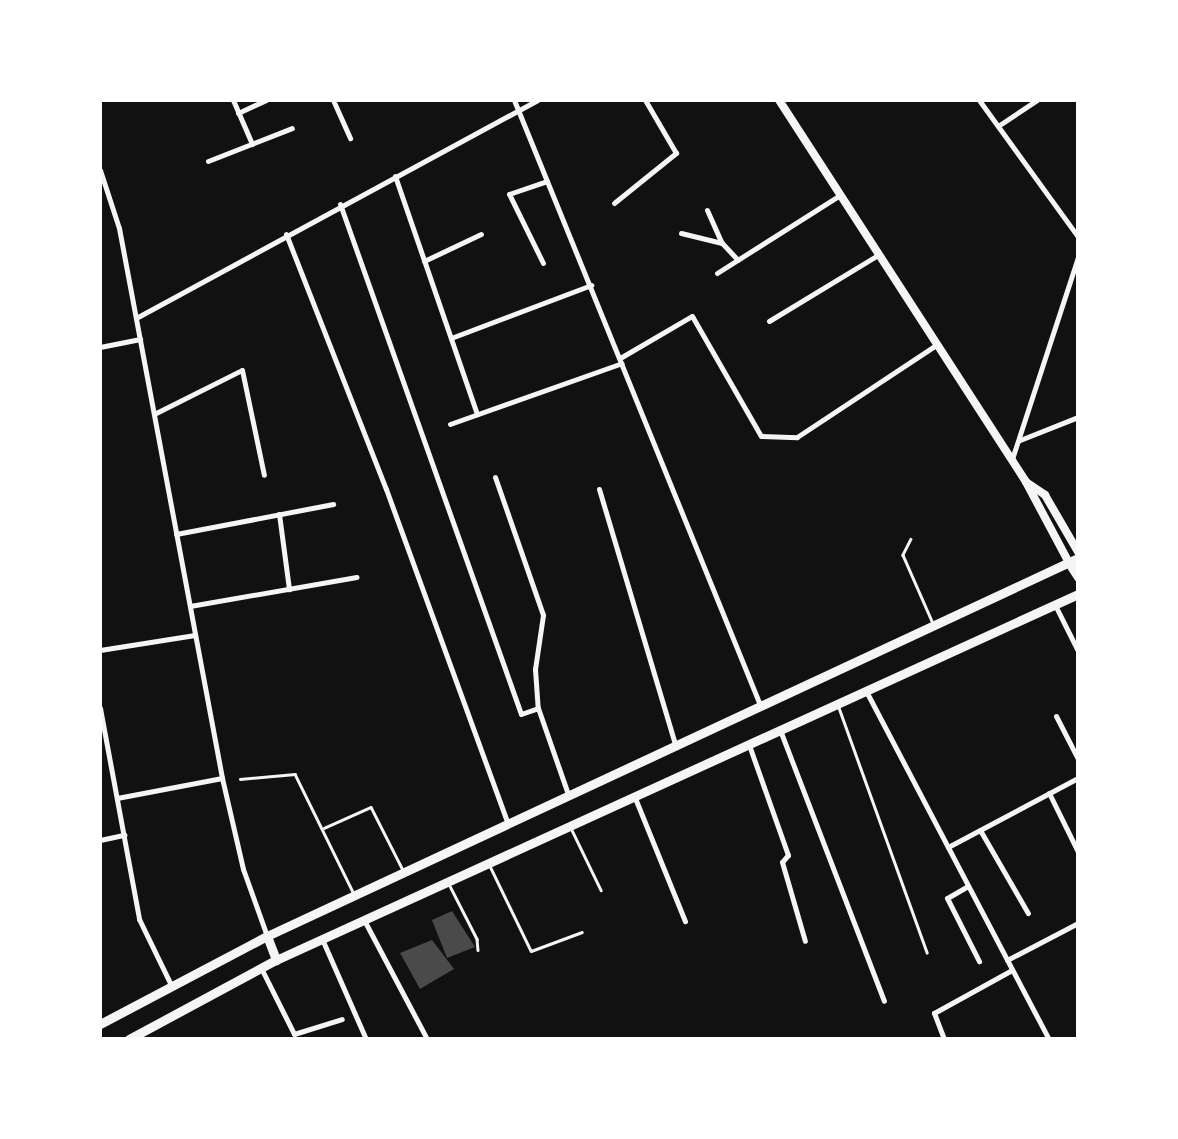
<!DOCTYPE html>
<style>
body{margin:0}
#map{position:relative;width:1178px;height:1139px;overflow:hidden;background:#111;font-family:Roboto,sans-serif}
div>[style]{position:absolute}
.building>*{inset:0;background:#4a4a4a}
.service>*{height:2.5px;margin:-1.25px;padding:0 1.25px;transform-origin:1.25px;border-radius:1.25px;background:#f5f5f5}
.minor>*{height:5px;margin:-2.5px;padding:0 2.5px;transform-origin:2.5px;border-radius:2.5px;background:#f5f5f5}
.secondary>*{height:8px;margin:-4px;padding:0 4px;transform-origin:4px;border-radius:4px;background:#f5f5f5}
.trunk>*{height:9px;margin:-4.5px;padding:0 4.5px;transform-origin:4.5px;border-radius:4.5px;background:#f5f5f5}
span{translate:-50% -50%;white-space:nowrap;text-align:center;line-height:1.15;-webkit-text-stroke:9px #fff;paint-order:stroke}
.frame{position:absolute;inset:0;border:102px solid #fff;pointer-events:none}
</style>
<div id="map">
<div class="building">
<i style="clip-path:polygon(452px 911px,475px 947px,447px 958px,432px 920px)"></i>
<i style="clip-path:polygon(432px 940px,454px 969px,420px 989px,400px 953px)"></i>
</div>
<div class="service">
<i style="left:911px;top:539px;width:18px;rotate:117deg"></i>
<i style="left:903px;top:555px;width:72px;rotate:66.3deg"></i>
<i style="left:838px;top:705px;width:263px;rotate:70.2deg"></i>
<i style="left:240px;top:779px;width:55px;rotate:-5.2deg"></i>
<i style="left:295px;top:774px;width:134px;rotate:63.8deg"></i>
<i style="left:324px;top:828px;width:51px;rotate:-24.1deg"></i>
<i style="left:371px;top:807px;width:71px;rotate:63.1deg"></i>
<i style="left:571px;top:828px;width:69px;rotate:64.2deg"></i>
<i style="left:490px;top:866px;width:94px;rotate:64.2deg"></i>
<i style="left:531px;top:951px;width:54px;rotate:-20.4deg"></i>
<i style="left:449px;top:884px;width:62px;rotate:63deg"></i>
<i style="left:477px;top:939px;width:11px;rotate:85deg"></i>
</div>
<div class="minor">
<i style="left:233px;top:100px;width:48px;rotate:66.6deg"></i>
<i style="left:333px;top:100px;width:42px;rotate:65.9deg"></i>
<i style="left:514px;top:100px;width:653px;rotate:67.87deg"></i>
<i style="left:979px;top:100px;width:169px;rotate:54.1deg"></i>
<i style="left:238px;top:113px;width:31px;rotate:-25deg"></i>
<i style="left:998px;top:126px;width:47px;rotate:-33.7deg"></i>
<i style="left:208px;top:161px;width:90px;rotate:-21.4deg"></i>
<i style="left:100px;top:170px;width:61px;rotate:71.9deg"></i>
<i style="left:119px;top:228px;width:560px;rotate:79.39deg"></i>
<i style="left:222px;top:778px;width:93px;rotate:77deg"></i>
<i style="left:243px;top:869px;width:71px;rotate:70.3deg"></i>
<i style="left:395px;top:176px;width:252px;rotate:71deg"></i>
<i style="left:614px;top:203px;width:80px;rotate:-38.9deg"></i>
<i style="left:676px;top:153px;width:61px;rotate:-120.3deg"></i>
<i style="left:340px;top:204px;width:541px;rotate:70.46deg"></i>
<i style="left:521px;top:714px;width:18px;rotate:-19deg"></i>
<i style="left:707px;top:210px;width:36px;rotate:66deg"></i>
<i style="left:681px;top:233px;width:42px;rotate:13.7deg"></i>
<i style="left:722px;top:243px;width:23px;rotate:47deg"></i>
<i style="left:286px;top:234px;width:274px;rotate:68.6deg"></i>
<i style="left:386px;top:489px;width:354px;rotate:70deg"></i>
<i style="left:424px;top:261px;width:63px;rotate:-25.3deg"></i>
<i style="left:543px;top:263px;width:77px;rotate:-116.2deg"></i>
<i style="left:509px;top:194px;width:40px;rotate:-18.9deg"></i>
<i style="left:717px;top:273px;width:146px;rotate:-32.4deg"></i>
<i style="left:136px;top:318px;width:457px;rotate:-28.5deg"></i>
<i style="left:769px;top:321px;width:127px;rotate:-31.2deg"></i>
<i style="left:451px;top:338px;width:150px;rotate:-20.7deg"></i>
<i style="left:100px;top:347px;width:41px;rotate:-11.3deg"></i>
<i style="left:620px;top:358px;width:83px;rotate:-30.3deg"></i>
<i style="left:692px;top:316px;width:138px;rotate:60.1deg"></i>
<i style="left:761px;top:436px;width:36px;rotate:2deg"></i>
<i style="left:797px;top:437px;width:167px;rotate:-33.5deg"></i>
<i style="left:154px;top:414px;width:98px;rotate:-26.6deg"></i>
<i style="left:242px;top:370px;width:107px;rotate:78.2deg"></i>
<i style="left:450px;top:424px;width:182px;rotate:-19.5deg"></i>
<i style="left:1020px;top:440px;width:62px;rotate:-21.6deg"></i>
<i style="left:1012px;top:459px;width:213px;rotate:-71.9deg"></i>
<i style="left:495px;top:477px;width:146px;rotate:70.8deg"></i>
<i style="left:543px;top:615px;width:55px;rotate:98.4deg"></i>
<i style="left:535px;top:669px;width:39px;rotate:86deg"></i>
<i style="left:538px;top:708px;width:91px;rotate:70.8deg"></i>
<i style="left:599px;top:489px;width:266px;rotate:73.4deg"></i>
<i style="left:279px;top:514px;width:76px;rotate:82.4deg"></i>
<i style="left:176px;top:534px;width:160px;rotate:-10.8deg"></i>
<i style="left:1055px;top:605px;width:51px;rotate:63.4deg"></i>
<i style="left:190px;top:606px;width:169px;rotate:-9.9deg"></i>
<i style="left:100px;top:650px;width:96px;rotate:-9deg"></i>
<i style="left:866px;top:691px;width:393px;rotate:62.3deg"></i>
<i style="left:100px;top:708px;width:215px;rotate:79.5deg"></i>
<i style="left:139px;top:919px;width:73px;rotate:64.1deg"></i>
<i style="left:1056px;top:716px;width:48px;rotate:62.9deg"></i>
<i style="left:780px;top:730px;width:290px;rotate:69deg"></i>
<i style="left:749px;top:745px;width:117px;rotate:70.5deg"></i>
<i style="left:788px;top:855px;width:9px;rotate:131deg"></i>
<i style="left:782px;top:862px;width:82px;rotate:73.8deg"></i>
<i style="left:1049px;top:793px;width:66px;rotate:63.8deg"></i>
<i style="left:117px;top:798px;width:107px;rotate:-10.8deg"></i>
<i style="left:635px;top:798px;width:133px;rotate:67.9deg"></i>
<i style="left:980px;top:830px;width:96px;rotate:60deg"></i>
<i style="left:100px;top:840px;width:25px;rotate:-12deg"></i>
<i style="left:948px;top:847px;width:147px;rotate:-28deg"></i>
<i style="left:968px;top:886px;width:24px;rotate:150deg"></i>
<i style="left:947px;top:898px;width:71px;rotate:63.1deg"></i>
<i style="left:364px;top:920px;width:135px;rotate:62.1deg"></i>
<i style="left:322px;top:939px;width:109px;rotate:66.3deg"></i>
<i style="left:1007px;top:960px;width:80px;rotate:-27.5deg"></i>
<i style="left:261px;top:968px;width:74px;rotate:63.4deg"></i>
<i style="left:294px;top:1034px;width:50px;rotate:-17.4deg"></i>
<i style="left:944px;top:1039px;width:28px;rotate:-111deg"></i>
<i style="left:934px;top:1013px;width:89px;rotate:-28.9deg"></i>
</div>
<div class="secondary">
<i style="left:779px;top:100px;width:455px;rotate:57.1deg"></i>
<i style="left:1026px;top:482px;width:92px;rotate:62deg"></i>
<i style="left:1026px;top:482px;width:23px;rotate:34deg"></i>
<i style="left:1045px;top:495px;width:66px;rotate:59.9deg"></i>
</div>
<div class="trunk">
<i style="left:1069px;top:563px;width:17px;rotate:57deg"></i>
<i style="left:267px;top:936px;width:26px;rotate:69deg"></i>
<i style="left:100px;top:1024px;width:189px;rotate:-27.8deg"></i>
<i style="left:267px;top:936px;width:895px;rotate:-24.99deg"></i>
<i style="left:129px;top:1039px;width:167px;rotate:-28.3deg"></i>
<i style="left:276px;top:960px;width:882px;rotate:-24.53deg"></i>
</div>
<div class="frame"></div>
</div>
